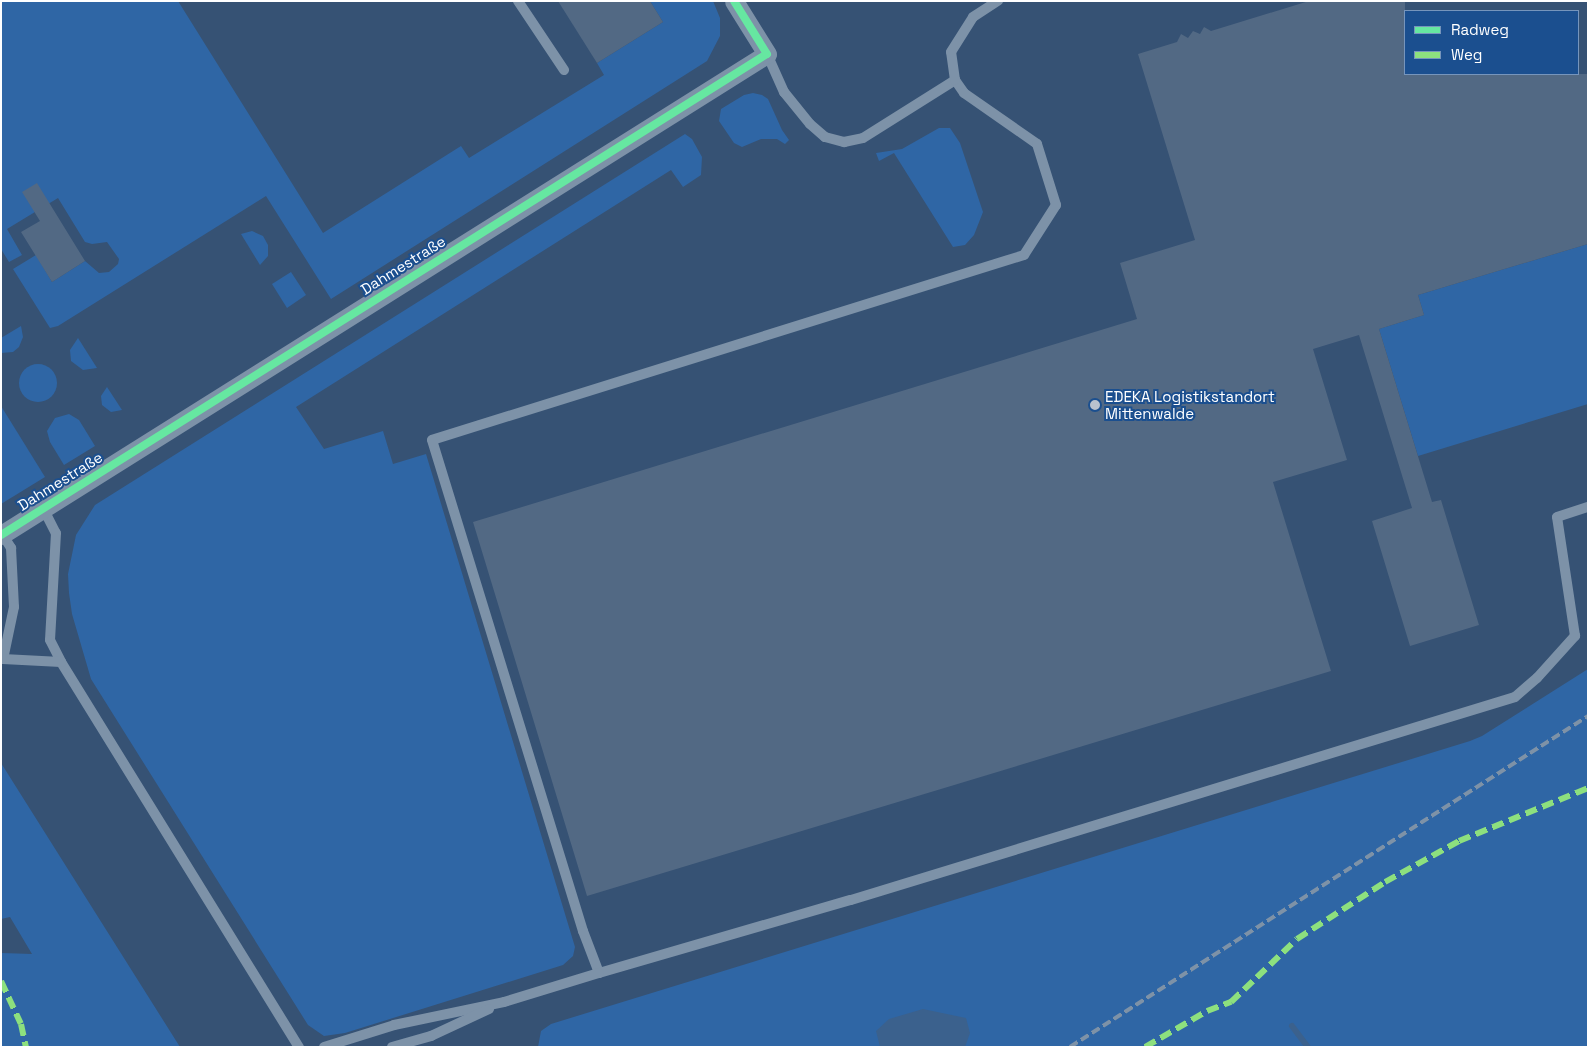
<!DOCTYPE html>
<meta charset="utf-8">
<style>
body{margin:0}
#map{position:relative;width:1589px;height:1048px;overflow:hidden;background:#365274;font-family:"Space Grotesk",sans-serif}
div>[style]{position:absolute}
.green>*{inset:0;background:#2f66a5}
.round{border-radius:50%}
.water>*{inset:0;background:#3b618d}
.stream>*{height:6px;margin:-3px;padding:0 3px;transform-origin:3px;border-radius:3px;background:#3b618d}
.building>*{inset:0;background:#526984}
.lane>*{height:10px;margin:-5px;padding:0 5px;transform-origin:5px;border-radius:5px;background:#7d92a8}
.street>*{height:19px;margin:-9.5px;padding:0 9.5px;transform-origin:9.5px;border-radius:9.5px;background:#7d92a8}
.rail>*{height:4px;margin-top:-2px;transform-origin:0;background:repeating-linear-gradient(90deg,#7e92a7 0 9px,transparent 0 13px)}
.quiet>*{height:6px;margin-top:-3px;transform-origin:0;background:repeating-linear-gradient(90deg,#8de07e 0 12px,transparent 0 18px)}
.cycleway>*{height:8px;margin:-4px;padding:0 4px;transform-origin:4px;border-radius:4px;background:#66e7a1}
.dots>*{width:14px;height:14px;translate:-50% -50%;box-sizing:border-box;border:2px solid #1b4f8f;border-radius:50%}
span{translate:-50% -50%;white-space:nowrap;text-align:center;line-height:1.15;-webkit-text-stroke:4px #1b4f8f;paint-order:stroke}
.street-label{font-size:15px;color:#fff}
.poi-label{font-size:15px;color:#fff}
.left{translate:0 -50%;text-align:left}
.frame{position:absolute;inset:0;border:2px solid #fff;pointer-events:none}
.legend{position:absolute;left:1404px;top:10px;width:175px;height:65px;box-sizing:border-box;background:#1b4f8f;border:1px solid #7695bc;margin:0;padding:6px 9px;list-style:none;font-size:15px;color:#fff}
.legend li{display:flex;align-items:center;gap:10px;height:25px}
.legend b{width:25px;border:1px solid #7695bc}
</style>
<div id="map">
<div class="green">
<i style="clip-path:polygon(1px 1px,178px 1px,323px 233px,461px 146px,469px 158px,604px 75px,597px 63px,663px 22px,650px 1px,713px 1px,720px 18px,720px 36px,707px 61px,331px 299px,266px 196px,58px 326px,50px 328px,13px 269px,36px 255px,52px 282px,85px 261px,99px 273px,109px 272px,118px 264px,119px 259px,107px 242px,92px 244px,85px 242px,58px 198px,7px 229px,22px 255px,9px 262px,1px 249px)"></i>
<i style="clip-path:polygon(753px 93px,762px 95px,768px 99px,782px 130px,789px 140px,785px 144px,777px 139px,761px 139px,742px 147px,734px 143px,719px 121px,721px 109px,744px 95px)"></i>
<i style="clip-path:polygon(939px 128px,950px 128px,960px 143px,983px 212px,974px 235px,965px 245px,953px 247px,894px 153px,879px 161px,876px 153px,902px 149px)"></i>
<i style="clip-path:polygon(685px 134px,692px 139px,702px 157px,701px 175px,683px 187px,671px 170px,296px 407px,324px 449px,383px 431px,393px 464px,426px 454px,575px 947px,573px 956px,563px 965px,345px 1033px,324px 1036px,308px 1025px,91px 679px,72px 614px,69px 593px,68px 574px,76px 535px,95px 505px)"></i>
<i style="clip-path:polygon(252px 231px,263px 236px,268px 245px,268px 256px,260px 265px,241px 234px)"></i>
<i style="clip-path:polygon(1588px 244px,1588px 404px,1418px 456px,1379px 329px,1424px 315px,1418px 295px)"></i>
<i style="clip-path:polygon(291px 272px,306px 295px,287px 308px,272px 284px)"></i>
<i style="clip-path:polygon(21px 326px,23px 337px,19px 347px,13px 352px,1px 353px,1px 338px)"></i>
<i style="clip-path:polygon(78px 338px,97px 368px,83px 370px,71px 361px,70px 350px)"></i>
<i class="round" style="left:19px;top:364px;width:38px;height:38px"></i>
<i style="clip-path:polygon(107px 387px,122px 410px,111px 412px,102px 405px,101px 396px)"></i>
<i style="clip-path:polygon(1px 406px,45px 477px,1px 504px)"></i>
<i style="clip-path:polygon(69px 414px,79px 420px,95px 446px,64px 465px,50px 442px,47px 431px,55px 418px)"></i>
<i style="clip-path:polygon(1588px 669px,1588px 1047px,538px 1047px,541px 1031px,551px 1024px,1470px 741px,1482px 736px)"></i>
<i style="clip-path:polygon(1px 763px,180px 1047px,1px 1047px,1px 953px,32px 954px,10px 917px,1px 919px)"></i>
</div>
<div class="water">
<i style="clip-path:polygon(923px 1009px,966px 1018px,970px 1033px,965px 1047px,880px 1047px,876px 1031px,889px 1019px)"></i>
</div>
<div class="stream">
<i style="left:1292px;top:1026px;width:26px;rotate:53deg"></i>
</div>
<div class="building">
<i style="clip-path:polygon(558px 1px,650px 1px,663px 22px,597px 63px)"></i>
<i style="clip-path:polygon(1309px 1px,1405px 1px,1405px 74px,1588px 74px,1588px 244px,1418px 295px,1424px 315px,1379px 329px,1432px 502px,1441px 500px,1479px 625px,1410px 646px,1372px 521px,1412px 508px,1359px 335px,1313px 349px,1347px 460px,1273px 482px,1331px 671px,587px 896px,473px 522px,1137px 319px,1120px 263px,1195px 240px,1138px 54px,1177px 42px,1181px 34px,1188px 38px,1193px 31px,1200px 34px,1204px 27px,1211px 31px)"></i>
<i style="clip-path:polygon(37px 183px,85px 261px,52px 282px,21px 232px,40px 221px,22px 192px)"></i>
</div>
<div class="lane">
<i style="left:518px;top:1px;width:83px;rotate:56.3deg"></i>
<i style="left:767px;top:54px;width:42px;rotate:65.9deg"></i>
<i style="left:784px;top:92px;width:41px;rotate:50.9deg"></i>
<i style="left:810px;top:124px;width:20px;rotate:41deg"></i>
<i style="left:825px;top:137px;width:20px;rotate:15deg"></i>
<i style="left:844px;top:142px;width:19px;rotate:-12deg"></i>
<i style="left:863px;top:138px;width:109px;rotate:-32.2deg"></i>
<i style="left:955px;top:80px;width:16px;rotate:55deg"></i>
<i style="left:964px;top:93px;width:89px;rotate:34.9deg"></i>
<i style="left:1037px;top:144px;width:64px;rotate:72.7deg"></i>
<i style="left:1056px;top:205px;width:59px;rotate:122.6deg"></i>
<i style="left:1024px;top:255px;width:620px;rotate:162.65deg"></i>
<i style="left:432px;top:440px;width:514px;rotate:72.91deg"></i>
<i style="left:583px;top:931px;width:45px;rotate:69.1deg"></i>
<i style="left:599px;top:973px;width:262px;rotate:-16.2deg"></i>
<i style="left:851px;top:900px;width:694px;rotate:-17deg"></i>
<i style="left:1515px;top:697px;width:29px;rotate:-41deg"></i>
<i style="left:1537px;top:678px;width:57px;rotate:-47.9deg"></i>
<i style="left:1575px;top:636px;width:120px;rotate:-98.6deg"></i>
<i style="left:1557px;top:517px;width:33px;rotate:-18deg"></i>
<i style="left:955px;top:80px;width:28px;rotate:-98deg"></i>
<i style="left:951px;top:52px;width:41px;rotate:-57.8deg"></i>
<i style="left:973px;top:17px;width:30px;rotate:-33deg"></i>
<i style="left:43px;top:508px;width:28px;rotate:63deg"></i>
<i style="left:56px;top:533px;width:107px;rotate:93.2deg"></i>
<i style="left:50px;top:640px;width:25px;rotate:63deg"></i>
<i style="left:61px;top:662px;width:453px;rotate:58.3deg"></i>
<i style="left:2px;top:534px;width:17px;rotate:57deg"></i>
<i style="left:11px;top:548px;width:59px;rotate:87.1deg"></i>
<i style="left:14px;top:607px;width:53px;rotate:101.9deg"></i>
<i style="left:3px;top:659px;width:58px;rotate:3deg"></i>
<i style="left:324px;top:1047px;width:73px;rotate:-17.4deg"></i>
<i style="left:394px;top:1025px;width:112px;rotate:-11.8deg"></i>
<i style="left:504px;top:1002px;width:99px;rotate:-17deg"></i>
<i style="left:392px;top:1047px;width:41px;rotate:-15.8deg"></i>
<i style="left:431px;top:1036px;width:64px;rotate:-25deg"></i>
</div>
<div class="street">
<i style="left:1px;top:535px;width:904px;rotate:-32.13deg"></i>
<i style="left:767px;top:54px;width:62px;rotate:-121.9deg"></i>
</div>
<div class="rail">
<i style="left:1070px;top:1047px;width:615px;rotate:-32.58deg"></i>
</div>
<div class="quiet">
<i style="left:1px;top:981px;width:47px;rotate:65.1deg"></i>
<i style="left:21px;top:1024px;width:24px;rotate:78deg"></i>
<i style="left:1145px;top:1047px;width:72px;rotate:-30.1deg"></i>
<i style="left:1207px;top:1011px;width:26px;rotate:-21deg"></i>
<i style="left:1231px;top:1002px;width:91px;rotate:-43.7deg"></i>
<i style="left:1297px;top:939px;width:105px;rotate:-32.9deg"></i>
<i style="left:1385px;top:882px;width:85px;rotate:-29deg"></i>
<i style="left:1459px;top:841px;width:139px;rotate:-22.3deg"></i>
</div>
<div class="cycleway">
<i style="left:1px;top:535px;width:904px;rotate:-32.13deg"></i>
<i style="left:767px;top:54px;width:62px;rotate:-121.9deg"></i>
</div>
<div class="dots">
<i style="left:1095px;top:405px;background:#b9c2ce"></i>
</div>
<div class="street-label">
<span style="left:403px;top:265px;rotate:-32deg">Dahmestraße</span>
<span style="left:60px;top:481px;rotate:-32deg">Dahmestraße</span>
</div>
<div class="poi-label">
<span class="left" style="left:1105px;top:405px">EDEKA Logistikstandort<br>Mittenwalde</span>
</div>
<div class="frame"></div>
<ul class="legend">
<li><b style="height:6px;background:#66e7a1"></b>Radweg</li>
<li><b style="height:6px;background:#8de07e"></b>Weg</li>
</ul>
</div>
